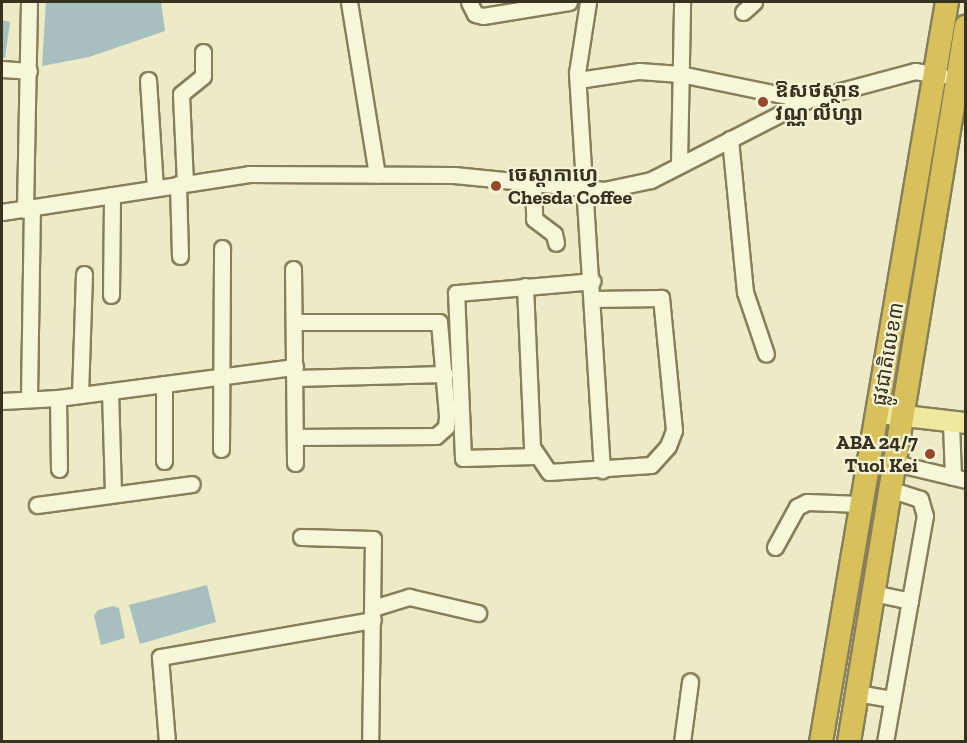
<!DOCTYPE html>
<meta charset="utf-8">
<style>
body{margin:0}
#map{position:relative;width:967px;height:743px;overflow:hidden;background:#ecebc5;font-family:"Zilla Slab","Noto Sans Khmer",serif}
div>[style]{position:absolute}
.water>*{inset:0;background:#a7c0bf}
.roads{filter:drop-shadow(2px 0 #877e5c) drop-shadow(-2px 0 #877e5c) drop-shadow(0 2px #877e5c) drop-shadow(0 -2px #877e5c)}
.minor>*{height:15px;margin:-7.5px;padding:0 7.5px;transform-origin:7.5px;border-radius:7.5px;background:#f7f6d8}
.major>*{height:20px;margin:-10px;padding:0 10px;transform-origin:10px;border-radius:10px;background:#eee99f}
.highway>*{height:22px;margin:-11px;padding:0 11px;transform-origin:11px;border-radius:11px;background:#d8c15a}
.dots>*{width:16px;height:16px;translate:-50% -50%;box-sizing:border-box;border:3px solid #f4f3d5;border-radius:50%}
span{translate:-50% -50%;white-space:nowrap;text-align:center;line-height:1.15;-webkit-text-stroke:4.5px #f4f3d5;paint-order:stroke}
.poi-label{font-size:20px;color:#37311f;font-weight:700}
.left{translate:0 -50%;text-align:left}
.right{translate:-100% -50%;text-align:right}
.street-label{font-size:20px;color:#37311f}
.frame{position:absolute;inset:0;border:3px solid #37311f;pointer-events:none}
</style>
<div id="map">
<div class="water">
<i style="clip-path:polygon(46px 2px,161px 2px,165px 31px,89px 57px,42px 66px)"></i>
<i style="clip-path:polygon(2px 20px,10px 22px,5px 58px,2px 57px)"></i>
<i style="clip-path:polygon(207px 585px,216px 622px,140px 644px,129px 605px)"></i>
<i style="clip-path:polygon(113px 606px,119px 608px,125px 638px,101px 645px,94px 616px,98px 610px)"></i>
</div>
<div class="roads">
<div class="minor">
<i style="left:349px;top:2px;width:175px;rotate:80.8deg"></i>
<i style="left:469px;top:2px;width:13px;rotate:63deg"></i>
<i style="left:475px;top:14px;width:8px;rotate:14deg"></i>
<i style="left:483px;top:16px;width:87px;rotate:-9.2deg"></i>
<i style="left:588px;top:2px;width:72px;rotate:98.8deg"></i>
<i style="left:577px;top:73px;width:398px;rotate:86.4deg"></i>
<i style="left:743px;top:12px;width:15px;rotate:-42deg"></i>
<i style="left:2px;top:69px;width:27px;rotate:4deg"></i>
<i style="left:148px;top:80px;width:108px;rotate:86.3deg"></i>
<i style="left:578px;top:80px;width:62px;rotate:-8.4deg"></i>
<i style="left:639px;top:71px;width:41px;rotate:4.2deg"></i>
<i style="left:680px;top:74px;width:130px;rotate:11.6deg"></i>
<i style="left:730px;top:139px;width:154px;rotate:84.4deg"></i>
<i style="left:745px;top:292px;width:65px;rotate:71.3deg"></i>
<i style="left:679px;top:164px;width:162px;rotate:-88.9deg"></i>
<i style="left:533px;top:182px;width:37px;rotate:88deg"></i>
<i style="left:534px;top:219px;width:25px;rotate:37deg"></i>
<i style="left:554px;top:234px;width:9px;rotate:77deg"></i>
<i style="left:185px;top:183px;width:89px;rotate:-92.6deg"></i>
<i style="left:181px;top:94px;width:28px;rotate:-39deg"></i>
<i style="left:203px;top:76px;width:24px;rotate:-90deg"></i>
<i style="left:178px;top:184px;width:72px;rotate:88.4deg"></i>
<i style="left:25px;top:210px;width:208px;rotate:-88.9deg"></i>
<i style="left:2px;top:212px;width:250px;rotate:-8.7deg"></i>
<i style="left:249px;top:174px;width:205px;rotate:0.3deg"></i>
<i style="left:454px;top:175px;width:151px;rotate:5.7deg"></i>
<i style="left:604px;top:190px;width:48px;rotate:-12deg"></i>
<i style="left:651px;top:180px;width:175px;rotate:-27.1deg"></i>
<i style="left:807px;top:100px;width:112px;rotate:-15deg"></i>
<i style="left:915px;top:71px;width:27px;rotate:10deg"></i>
<i style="left:293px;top:269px;width:194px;rotate:89.4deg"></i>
<i style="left:525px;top:286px;width:161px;rotate:87.5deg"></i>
<i style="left:532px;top:447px;width:30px;rotate:56deg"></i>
<i style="left:549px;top:472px;width:102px;rotate:-3.9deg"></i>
<i style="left:651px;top:465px;width:25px;rotate:-48deg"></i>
<i style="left:668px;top:446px;width:17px;rotate:-69deg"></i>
<i style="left:674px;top:430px;width:133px;rotate:-95.6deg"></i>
<i style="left:661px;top:298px;width:68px;rotate:179.2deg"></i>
<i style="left:111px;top:295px;width:100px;rotate:-89.4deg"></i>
<i style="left:294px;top:322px;width:145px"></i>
<i style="left:439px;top:322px;width:94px;rotate:85.1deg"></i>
<i style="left:447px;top:416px;width:11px;rotate:95deg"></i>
<i style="left:446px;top:427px;width:13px;rotate:138deg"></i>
<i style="left:436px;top:436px;width:141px;rotate:179.6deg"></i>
<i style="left:295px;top:378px;width:150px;rotate:-1.5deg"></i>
<i style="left:110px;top:391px;width:103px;rotate:88.3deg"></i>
<i style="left:80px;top:395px;width:121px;rotate:-88.1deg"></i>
<i style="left:29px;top:396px;width:188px;rotate:-89.1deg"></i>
<i style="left:58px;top:398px;width:71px;rotate:89.2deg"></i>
<i style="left:2px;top:401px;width:56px;rotate:-3.1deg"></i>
<i style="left:58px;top:398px;width:239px;rotate:-7.5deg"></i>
<i style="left:951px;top:423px;width:54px;rotate:87.9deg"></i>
<i style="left:221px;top:449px;width:201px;rotate:-89.7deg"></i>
<i style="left:535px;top:456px;width:72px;rotate:178.4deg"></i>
<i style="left:463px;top:458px;width:165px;rotate:-92.4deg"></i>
<i style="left:456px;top:293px;width:137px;rotate:-5deg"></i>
<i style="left:164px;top:461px;width:77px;rotate:-90deg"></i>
<i style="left:895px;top:463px;width:73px;rotate:13.5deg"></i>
<i style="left:37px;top:505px;width:156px;rotate:-7.7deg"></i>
<i style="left:301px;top:537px;width:72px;rotate:1.6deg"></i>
<i style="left:373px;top:539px;width:203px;rotate:90.8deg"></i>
<i style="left:775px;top:547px;width:46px;rotate:-61.2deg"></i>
<i style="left:797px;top:507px;width:11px;rotate:-27deg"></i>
<i style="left:807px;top:502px;width:54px;rotate:2.1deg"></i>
<i style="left:873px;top:593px;width:38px;rotate:12deg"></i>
<i style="left:373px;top:608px;width:38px;rotate:-17deg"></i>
<i style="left:409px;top:597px;width:71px;rotate:13.1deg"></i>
<i style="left:857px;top:693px;width:36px;rotate:10deg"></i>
<i style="left:167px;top:742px;width:85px;rotate:-94.7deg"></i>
<i style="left:160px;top:657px;width:216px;rotate:-9.9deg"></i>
<i style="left:682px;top:742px;width:61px;rotate:-82.4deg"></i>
<i style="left:885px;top:742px;width:230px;rotate:-80deg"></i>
<i style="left:925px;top:516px;width:18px;rotate:-106deg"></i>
<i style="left:920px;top:499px;width:32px;rotate:-162deg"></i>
</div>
<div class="major">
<i style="left:879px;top:413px;width:88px;rotate:6.6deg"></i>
</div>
<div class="highway">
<i style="left:821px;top:742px;width:751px;rotate:-80.34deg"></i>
<i style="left:849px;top:742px;width:725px;rotate:-80.71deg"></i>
</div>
</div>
<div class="dots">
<i style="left:763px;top:102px;background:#93482f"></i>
<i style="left:496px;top:186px;background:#93482f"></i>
<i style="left:930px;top:454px;background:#93482f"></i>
</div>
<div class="poi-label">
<span class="left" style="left:775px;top:102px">ឱសថស្ថាន<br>វណ្ណ លីហ្សា</span>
<span class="left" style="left:508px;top:186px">ចេស្ដាកាហ្វេ<br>Chesda Coffee</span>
<span class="right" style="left:918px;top:454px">ABA 24/7<br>Tuol Kei</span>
</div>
<div class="street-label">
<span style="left:888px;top:354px;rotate:-80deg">ផ្លូវជាតិលេខ៣</span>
</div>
<div class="frame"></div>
</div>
